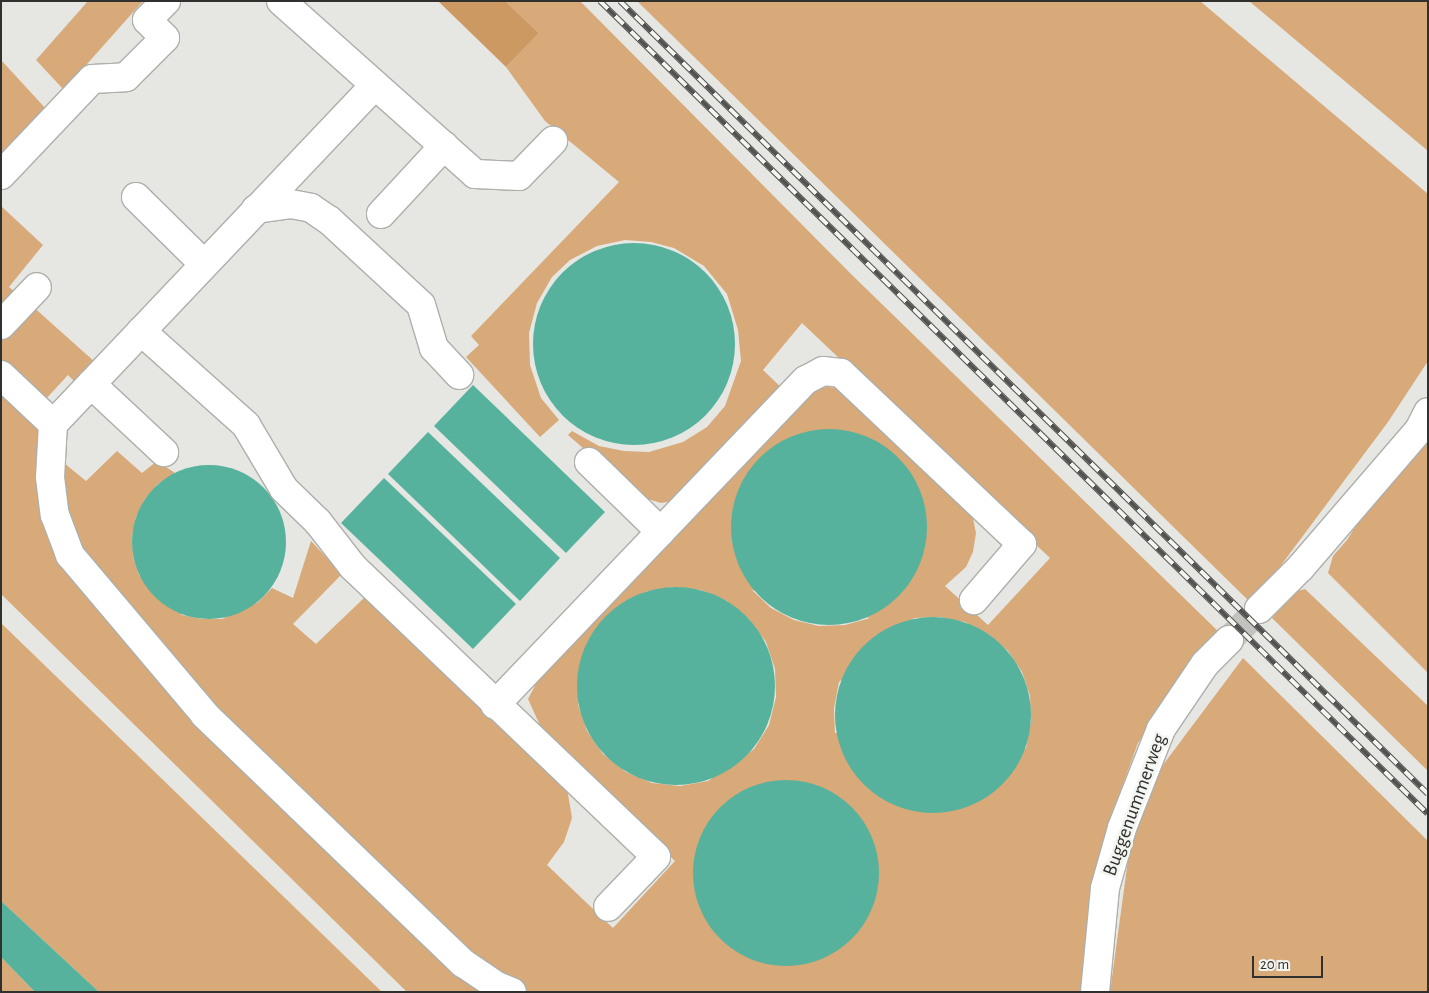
<!DOCTYPE html>
<style>
body{margin:0}
#map{position:relative;width:1429px;height:993px;overflow:hidden;background:#e6e7e3;font-family:"Alegreya Sans",sans-serif}
div>[style]{position:absolute}
.green>*{inset:0;background:#d8a979}
.forest>*{inset:0;background:#cd9963}
.water>*{inset:0;background:#56b29c}
.round{border-radius:50%}
.minor-tunnel>*{height:28px;margin-top:-14px;transform-origin:0;background:repeating-linear-gradient(90deg,#c2c2bf 0 28px,transparent 0 42px)}
.roads{filter:drop-shadow(1px 0 #adafab) drop-shadow(-1px 0 #adafab) drop-shadow(0 1px #adafab) drop-shadow(0 -1px #adafab)}
.minor>*{height:28px;margin:-14px;padding:0 14px;transform-origin:14px;border-radius:14px;background:#fff}
.rail>*{height:5.5px;margin-top:-2.75px;transform-origin:0;background:repeating-linear-gradient(90deg,#f3f5f1 0 11px,#525250 0 22px);box-sizing:border-box;border-block:1px solid #525250}
span{translate:-50% -50%;white-space:nowrap;text-align:center;line-height:1.15;-webkit-text-stroke:5px #f3f5f1;paint-order:stroke}
.street-label{font-size:20px;color:#30302f}
.frame{position:absolute;inset:0;border:2px solid #30302f;pointer-events:none}
.scale{position:absolute;left:1252px;top:956px;width:71px;height:22px;box-sizing:border-box;border:2px solid #30302f;border-top:0;padding-left:6px;font-size:15px;line-height:18px;white-space:nowrap;color:#30302f;-webkit-text-stroke:4px #f3f5f1;paint-order:stroke}
</style>
<div id="map">
<div class="green">
<i style="clip-path:polygon(88px 1px,143px 1px,64px 90px,36px 60px)"></i>
<i style="clip-path:polygon(evenodd,505px 1px,580px 1px,851px 274px,1223px 636px,1168px 698px,1138px 743px,1115px 806px,1096px 892px,1082px 992px,520px 992px,496px 978px,246px 746px,81px 558px,65px 523px,64px 463px,86px 481px,117px 451px,142px 473px,157px 461px,175px 473px,158px 484px,145px 499px,136px 517px,132px 536px,133px 556px,139px 575px,182px 615px,202px 619px,222px 619px,258px 602px,272px 588px,293px 598px,311px 541px,342px 574px,293px 624px,316px 644px,365px 597px,567px 788px,572px 818px,564px 842px,547px 865px,613px 928px,675px 861px,543px 732px,528px 699px,539px 678px,805px 395px,823px 386px,842px 389px,971px 509px,976px 533px,973px 552px,966px 567px,945px 586px,988px 625px,1050px 558px,802px 323px,763px 370px,785px 391px,679px 500px,661px 503px,638px 496px,568px 435px,572px 431px,599px 446px,624px 451px,649px 452px,683px 442px,707px 427px,725px 406px,741px 361px,738px 330px,727px 294px,704px 266px,674px 248px,651px 242px,625px 240px,597px 246px,570px 260px,552px 277px,537px 303px,529px 333px,530px 365px,541px 398px,559px 420px,540px 437px,466px 357px,479px 345px,471px 336px,619px 182px,545px 121px,506px 67px,539px 33px,505px 1px,673px 587px,701px 590px,727px 601px,749px 619px,766px 642px,775px 669px,776px 697px,769px 725px,754px 749px,708px 781px,680px 786px,652px 783px,626px 772px,603px 754px,587px 731px,578px 704px,645px 592px,673px 587px,505px 1px,752px 590px,870px 618px,845px 625px,819px 626px,794px 620px,771px 608px,752px 590px,505px 1px,940px 617px,965px 622px,988px 634px,1008px 651px,1022px 672px,1030px 696px,1031px 722px,1026px 748px,835px 733px,834px 708px,839px 682px,914px 618px,940px 617px)"></i>
<i style="clip-path:polygon(637px 1px,1200px 1px,1428px 194px,1428px 361px,1388px 422px,1252px 604px)"></i>
<i style="clip-path:polygon(1249px 1px,1428px 1px,1428px 151px,1322px 62px)"></i>
<i style="clip-path:polygon(1px 60px,47px 110px,1px 160px)"></i>
<i style="clip-path:polygon(1px 206px,43px 245px,9px 287px,20px 296px,1px 315px)"></i>
<i style="clip-path:polygon(30px 304px,96px 363px,77px 384px,68px 375px,44px 401px,1px 359px,1px 335px)"></i>
<i style="clip-path:polygon(1px 389px,39px 426px,56px 549px,498px 992px,407px 992px,1px 594px)"></i>
<i style="clip-path:polygon(1428px 412px,1428px 673px,1328px 573px,1333px 556px,1347px 540px)"></i>
<i style="clip-path:polygon(1305px 589px,1428px 706px,1428px 771px,1272px 618px,1294px 592px)"></i>
<i style="clip-path:polygon(1px 623px,382px 992px,99px 992px,1px 901px)"></i>
<i style="clip-path:polygon(1243px 658px,1428px 841px,1428px 992px,1110px 992px,1131px 838px,1148px 785px)"></i>
<i style="clip-path:polygon(1px 957px,35px 992px,1px 992px)"></i>
</div>
<div class="forest">
<i style="clip-path:polygon(438px 1px,505px 1px,539px 33px,506px 67px)"></i>
</div>
<div class="water">
<i class="round" style="left:533px;top:243px;width:202px;height:202px"></i>
<i style="clip-path:polygon(473px 385px,605px 512px,566px 553px,434px 426px)"></i>
<i class="round" style="left:731px;top:429px;width:196px;height:196px"></i>
<i style="clip-path:polygon(428px 432px,560px 558px,520px 601px,388px 474px)"></i>
<i class="round" style="left:132px;top:465px;width:154px;height:154px"></i>
<i style="clip-path:polygon(384px 478px,516px 604px,473px 649px,341px 523px)"></i>
<i class="round" style="left:577px;top:587px;width:198px;height:198px"></i>
<i class="round" style="left:835px;top:617px;width:196px;height:196px"></i>
<i class="round" style="left:693px;top:780px;width:186px;height:186px"></i>
<i style="clip-path:polygon(1px 901px,99px 992px,35px 992px,1px 957px)"></i>
</div>
<div class="minor-tunnel">
<i style="left:1229px;top:640px;width:43px;rotate:-45.9deg"></i>
</div>
<div class="roads">
<div class="minor">
<i style="left:281px;top:1px;width:260px;rotate:41.7deg"></i>
<i style="left:475px;top:174px;width:44px;rotate:2.6deg"></i>
<i style="left:519px;top:176px;width:49px;rotate:-45.8deg"></i>
<i style="left:375px;top:85px;width:468px;rotate:133.5deg"></i>
<i style="left:53px;top:424px;width:53px;rotate:93.2deg"></i>
<i style="left:50px;top:477px;width:38px;rotate:83deg"></i>
<i style="left:55px;top:515px;width:43px;rotate:69.4deg"></i>
<i style="left:70px;top:555px;width:209px;rotate:49.8deg"></i>
<i style="left:205px;top:715px;width:358px;rotate:43.9deg"></i>
<i style="left:463px;top:963px;width:41px;rotate:34.1deg"></i>
<i style="left:497px;top:986px;width:16px;rotate:22deg"></i>
<i style="left:1px;top:175px;width:132px;rotate:-46.5deg"></i>
<i style="left:92px;top:79px;width:34px;rotate:-3deg"></i>
<i style="left:126px;top:77px;width:55px;rotate:-45deg"></i>
<i style="left:165px;top:38px;width:25px;rotate:-135deg"></i>
<i style="left:147px;top:20px;width:27px;rotate:-45deg"></i>
<i style="left:136px;top:197px;width:95px;rotate:44.6deg"></i>
<i style="left:256px;top:209px;width:35px;rotate:-8deg"></i>
<i style="left:291px;top:204px;width:20px;rotate:11deg"></i>
<i style="left:311px;top:208px;width:22px;rotate:34deg"></i>
<i style="left:329px;top:220px;width:125px;rotate:42.7deg"></i>
<i style="left:421px;top:305px;width:45px;rotate:73.2deg"></i>
<i style="left:434px;top:348px;width:37px;rotate:47deg"></i>
<i style="left:381px;top:214px;width:93px;rotate:-47.2deg"></i>
<i style="left:1px;top:325px;width:52px;rotate:-46.5deg"></i>
<i style="left:141px;top:331px;width:141px;rotate:41.8deg"></i>
<i style="left:246px;top:425px;width:74px;rotate:59.3deg"></i>
<i style="left:284px;top:489px;width:47px;rotate:44.1deg"></i>
<i style="left:318px;top:522px;width:57px;rotate:52.1deg"></i>
<i style="left:353px;top:567px;width:419px;rotate:43.7deg"></i>
<i style="left:656px;top:857px;width:69px;rotate:133.8deg"></i>
<i style="left:1px;top:375px;width:71px;rotate:43.3deg"></i>
<i style="left:91px;top:384px;width:100px;rotate:43deg"></i>
<i style="left:589px;top:462px;width:100px;rotate:44.2deg"></i>
<i style="left:1259px;top:609px;width:59px;rotate:-45deg"></i>
<i style="left:1301px;top:567px;width:181px;rotate:-49.3deg"></i>
<i style="left:1419px;top:430px;width:20px;rotate:-63deg"></i>
<i style="left:495px;top:705px;width:450px;rotate:-46.3deg"></i>
<i style="left:806px;top:380px;width:19px;rotate:-28deg"></i>
<i style="left:823px;top:371px;width:18px;rotate:6deg"></i>
<i style="left:841px;top:373px;width:249px;rotate:43.4deg"></i>
<i style="left:1022px;top:544px;width:74px;rotate:130.6deg"></i>
<i style="left:1095px;top:992px;width:104px;rotate:-84.5deg"></i>
<i style="left:1105px;top:888px;width:62px;rotate:-74.2deg"></i>
<i style="left:1122px;top:828px;width:106px;rotate:-68.5deg"></i>
<i style="left:1161px;top:729px;width:78px;rotate:-55.9deg"></i>
<i style="left:1205px;top:664px;width:34px;rotate:-45deg"></i>
</div>
</div>
<div class="rail">
<i style="left:600px;top:1px;width:1160px;rotate:44.48deg"></i>
<i style="left:620px;top:1px;width:1132px;rotate:44.46deg"></i>
</div>
<div class="street-label">
<span style="left:1135px;top:805px;rotate:-70deg">Buggenummerweg</span>
</div>
<div class="frame"></div>
<div class="scale">20 m</div>
</div>
